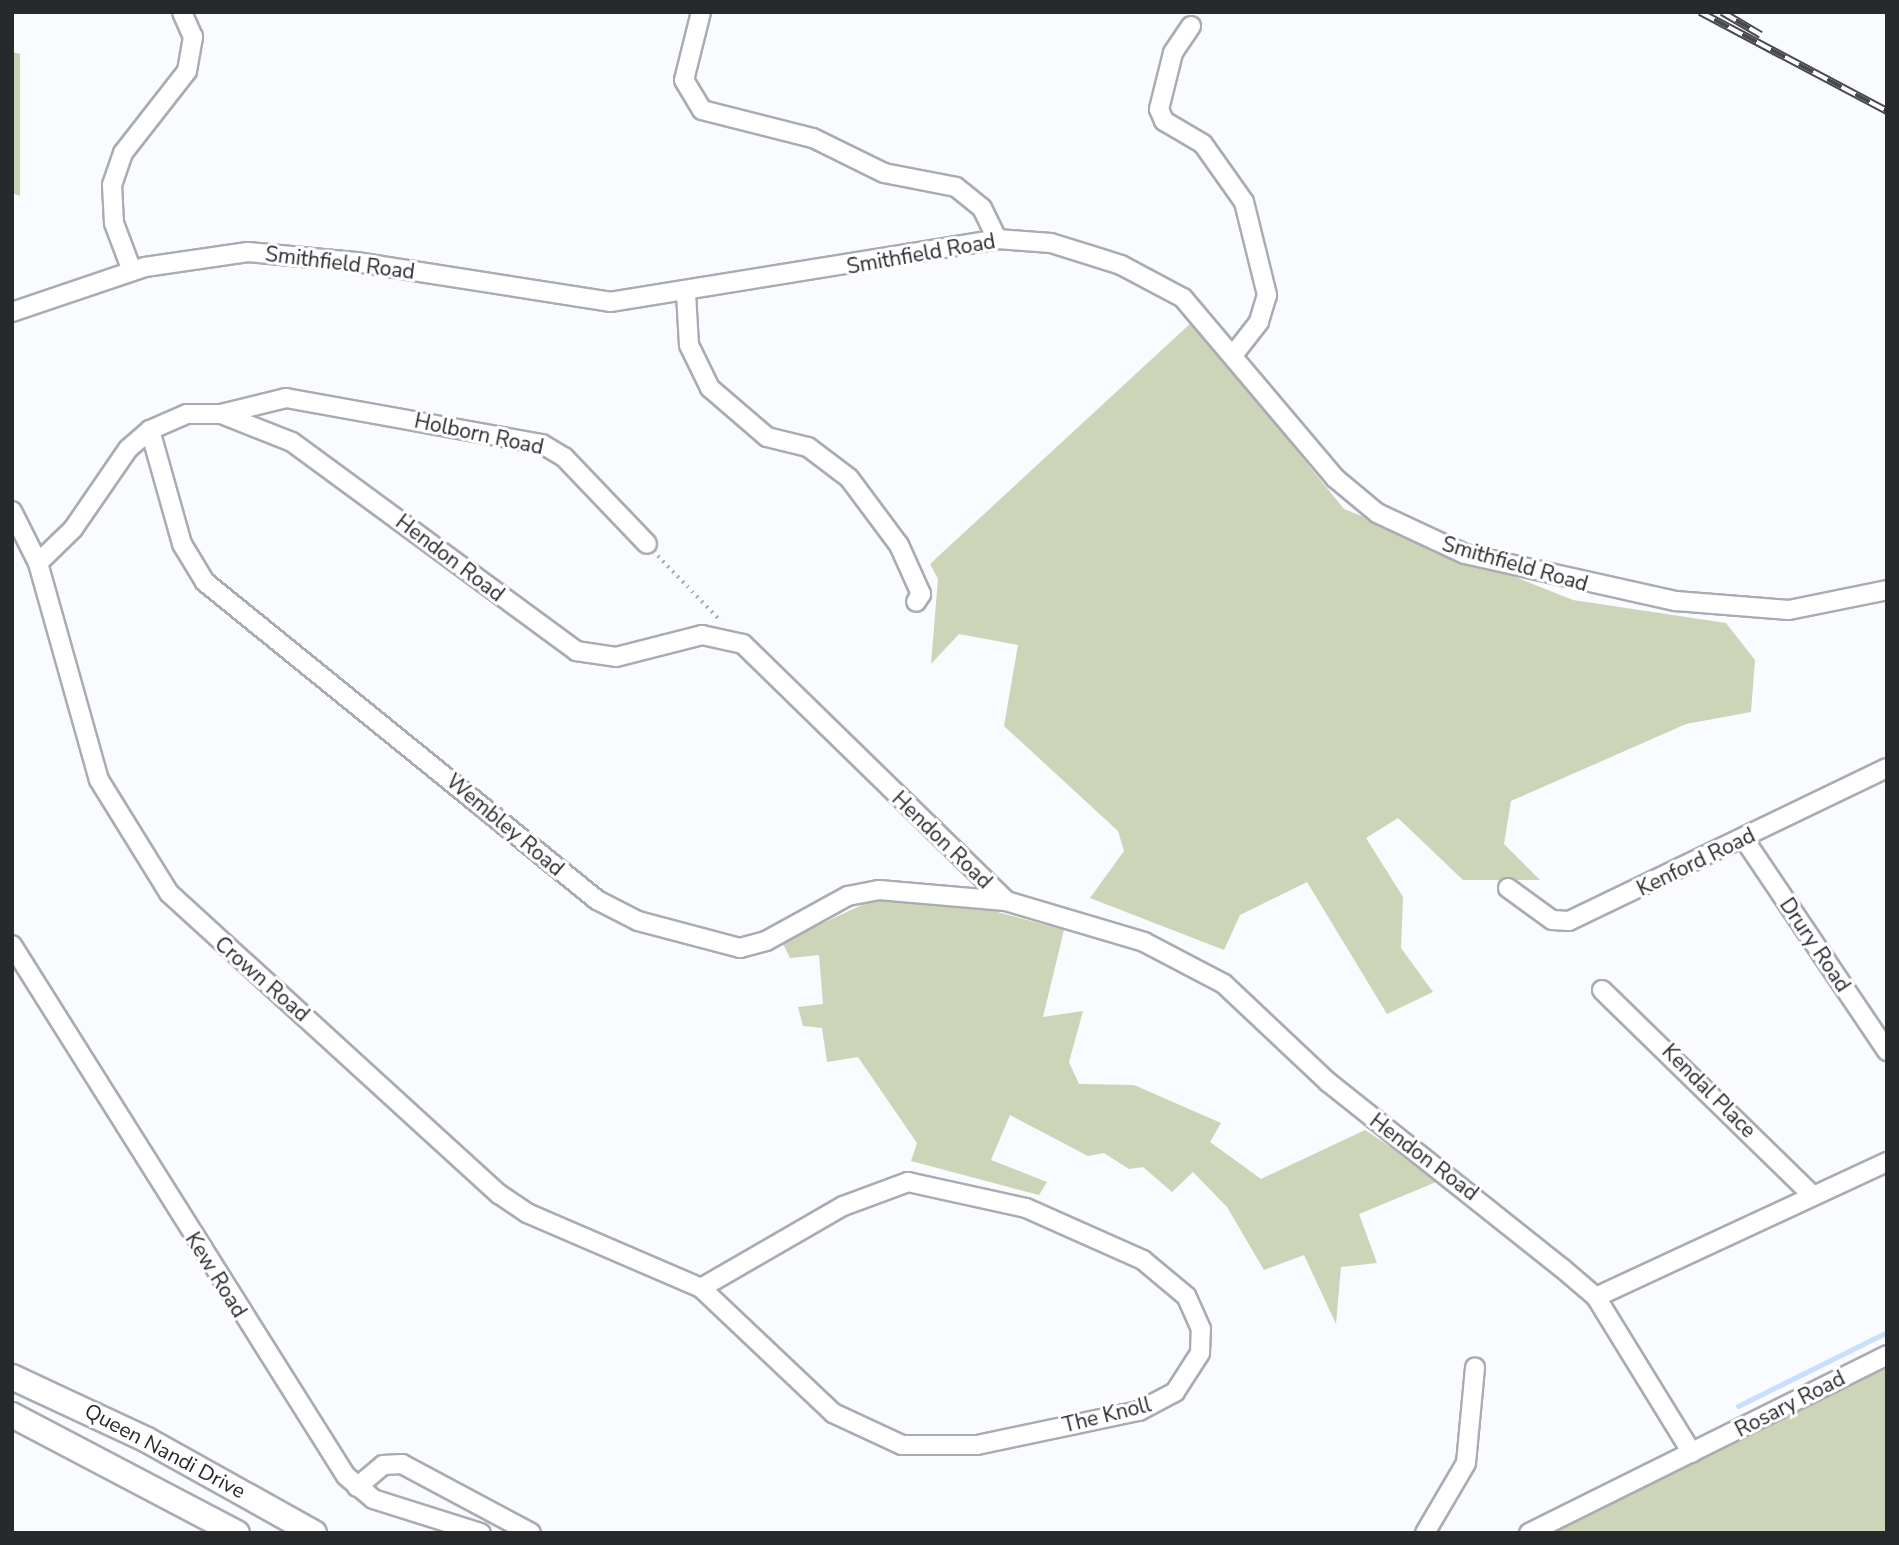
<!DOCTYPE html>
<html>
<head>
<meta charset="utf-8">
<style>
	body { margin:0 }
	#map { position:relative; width:1899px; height:1545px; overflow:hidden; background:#f9fbff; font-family:"Nunito Sans",sans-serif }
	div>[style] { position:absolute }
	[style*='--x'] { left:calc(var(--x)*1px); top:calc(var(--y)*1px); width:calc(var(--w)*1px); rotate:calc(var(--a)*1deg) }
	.green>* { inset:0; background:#ccd5b8 }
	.stream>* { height:5px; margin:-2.5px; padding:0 2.5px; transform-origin:2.5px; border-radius:2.5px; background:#c6e0fd }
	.path>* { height:3.5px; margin-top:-1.75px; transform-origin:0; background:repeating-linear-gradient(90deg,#adafb2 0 2px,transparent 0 7px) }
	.roads { filter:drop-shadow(2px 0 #a9acb2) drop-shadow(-2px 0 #a9acb2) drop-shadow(0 2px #a9acb2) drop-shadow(0 -2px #a9acb2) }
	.minor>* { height:18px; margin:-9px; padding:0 9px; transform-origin:9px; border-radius:9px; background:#fff }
	.secondary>* { height:24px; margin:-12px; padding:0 12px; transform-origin:12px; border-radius:12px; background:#fff }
	.rail>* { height:8px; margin-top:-4px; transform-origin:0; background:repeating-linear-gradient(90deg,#fff 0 16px,#48494b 0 32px); box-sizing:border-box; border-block:2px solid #48494b }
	span { translate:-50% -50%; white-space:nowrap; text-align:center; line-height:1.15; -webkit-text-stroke:6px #fff; paint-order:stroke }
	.street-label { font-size:21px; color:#28292b }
	.frame { position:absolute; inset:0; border:14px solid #28292b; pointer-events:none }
</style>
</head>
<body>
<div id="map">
	<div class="green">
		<i style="clip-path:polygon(12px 52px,20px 54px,20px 196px,12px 193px)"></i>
		<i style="clip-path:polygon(1192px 322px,1344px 509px,1573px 600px,1726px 623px,1755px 660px,1751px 712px,1686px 724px,1511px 801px,1504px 844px,1540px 880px,1463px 880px,1398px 818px,1366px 838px,1403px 897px,1401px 948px,1433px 992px,1387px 1014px,1307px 882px,1240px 915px,1224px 950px,1090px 898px,1124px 851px,1118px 831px,1004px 726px,1018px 645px,959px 634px,931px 664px,938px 579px,930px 564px)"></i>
		<i style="clip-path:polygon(877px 898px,979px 907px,1064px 930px,1043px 1017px,1083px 1011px,1069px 1062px,1079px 1084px,1134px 1085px,1221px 1123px,1210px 1142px,1261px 1179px,1365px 1130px,1441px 1180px,1359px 1214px,1377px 1263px,1341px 1267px,1336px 1324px,1304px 1255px,1264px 1270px,1227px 1207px,1193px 1172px,1172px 1192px,1143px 1167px,1129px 1169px,1104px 1153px,1088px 1156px,1010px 1115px,991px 1160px,1047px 1182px,1039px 1195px,911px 1161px,917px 1143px,858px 1057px,827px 1062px,822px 1028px,803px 1026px,798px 1007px,823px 1004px,819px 955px,790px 958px,782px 942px)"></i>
		<i style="clip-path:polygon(1887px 1368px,1887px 1533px,1542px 1533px)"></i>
	</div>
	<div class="stream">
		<i style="--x:1738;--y:1406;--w:166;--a:-26.4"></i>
	</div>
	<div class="path">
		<i style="--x:658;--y:556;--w:91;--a:45.9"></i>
	</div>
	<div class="roads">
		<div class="minor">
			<i style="--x:701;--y:12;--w:70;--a:104"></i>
			<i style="--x:684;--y:80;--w:35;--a:59"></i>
			<i style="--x:702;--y:110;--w:114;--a:14.2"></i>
			<i style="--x:813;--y:138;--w:79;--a:26.2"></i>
			<i style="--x:884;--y:173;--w:73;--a:11"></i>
			<i style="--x:956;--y:187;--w:33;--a:39"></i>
			<i style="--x:982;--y:208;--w:34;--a:64"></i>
			<i style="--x:1191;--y:26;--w:32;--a:124"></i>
			<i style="--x:1173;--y:53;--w:58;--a:104"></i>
			<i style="--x:1159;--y:109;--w:13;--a:67"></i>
			<i style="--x:1164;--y:121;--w:45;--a:30.5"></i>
			<i style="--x:1203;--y:144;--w:71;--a:54.7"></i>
			<i style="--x:1244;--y:202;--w:96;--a:76.1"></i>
			<i style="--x:1267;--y:295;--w:28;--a:107"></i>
			<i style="--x:1259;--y:322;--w:39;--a:128"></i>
			<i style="--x:132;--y:271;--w:51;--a:-110.6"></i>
			<i style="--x:114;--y:223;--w:38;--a:-93"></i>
			<i style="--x:112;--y:185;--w:34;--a:-71"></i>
			<i style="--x:123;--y:153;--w:104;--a:-52"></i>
			<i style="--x:187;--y:71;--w:35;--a:-80"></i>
			<i style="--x:193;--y:37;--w:27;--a:-114"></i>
			<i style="--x:686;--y:293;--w:52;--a:86.7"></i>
			<i style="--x:689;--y:345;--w:48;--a:64"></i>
			<i style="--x:710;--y:388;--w:75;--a:40.7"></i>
			<i style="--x:767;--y:437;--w:42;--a:13.7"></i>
			<i style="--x:808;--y:447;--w:51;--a:37.1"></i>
			<i style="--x:849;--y:478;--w:84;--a:53.3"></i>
			<i style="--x:899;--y:545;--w:54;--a:65.8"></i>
			<i style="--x:921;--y:594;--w:9;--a:122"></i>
			<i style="--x:12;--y:312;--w:140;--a:-18.7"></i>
			<i style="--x:145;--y:267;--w:104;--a:-8.3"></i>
			<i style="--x:248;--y:252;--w:108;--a:5.3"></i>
			<i style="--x:356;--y:262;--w:257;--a:8.9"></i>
			<i style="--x:610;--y:302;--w:392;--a:-9.2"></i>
			<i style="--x:997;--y:239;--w:54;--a:4.2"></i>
			<i style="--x:1051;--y:243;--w:73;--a:17.4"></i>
			<i style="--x:1121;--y:265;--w:70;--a:28"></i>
			<i style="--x:1183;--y:298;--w:236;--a:49.8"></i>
			<i style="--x:1335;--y:478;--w:55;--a:39.8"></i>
			<i style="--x:1377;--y:513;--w:97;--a:25"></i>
			<i style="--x:1465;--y:554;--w:216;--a:12.6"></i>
			<i style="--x:1676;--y:601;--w:113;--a:4.6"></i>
			<i style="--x:1789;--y:610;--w:100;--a:-11.5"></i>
			<i style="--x:221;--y:414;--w:67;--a:-13.8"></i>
			<i style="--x:286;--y:398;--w:260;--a:10.2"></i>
			<i style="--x:542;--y:444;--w:26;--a:31"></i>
			<i style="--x:564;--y:457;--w:120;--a:46.3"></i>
			<i style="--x:150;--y:430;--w:118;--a:74.3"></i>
			<i style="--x:182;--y:544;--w:44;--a:58.8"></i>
			<i style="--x:205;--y:582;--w:505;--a:39.05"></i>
			<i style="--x:597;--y:900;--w:46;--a:27.1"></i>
			<i style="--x:638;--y:921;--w:106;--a:14.8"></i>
			<i style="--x:740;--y:948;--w:27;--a:-15"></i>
			<i style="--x:766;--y:941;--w:94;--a:-28.8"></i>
			<i style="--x:848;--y:896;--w:32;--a:-11"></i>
			<i style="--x:879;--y:890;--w:127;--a:5"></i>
			<i style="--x:12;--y:511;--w:58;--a:63.4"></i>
			<i style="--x:38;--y:563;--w:225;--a:74.3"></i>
			<i style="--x:99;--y:780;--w:133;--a:58.2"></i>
			<i style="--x:169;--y:893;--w:447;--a:42.4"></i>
			<i style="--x:499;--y:1194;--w:34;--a:34"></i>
			<i style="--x:527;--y:1213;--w:189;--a:23.3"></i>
			<i style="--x:701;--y:1288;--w:182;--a:43.4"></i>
			<i style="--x:833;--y:1413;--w:76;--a:24.9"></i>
			<i style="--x:902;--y:1445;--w:75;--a:0"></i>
			<i style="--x:977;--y:1445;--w:166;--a:-11.9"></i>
			<i style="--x:1139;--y:1411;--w:41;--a:-27.8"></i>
			<i style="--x:1175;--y:1392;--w:46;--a:-57.3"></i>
			<i style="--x:1200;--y:1353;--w:24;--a:-88"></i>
			<i style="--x:1201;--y:1329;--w:36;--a:-114"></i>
			<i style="--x:1186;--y:1296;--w:56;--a:-140.1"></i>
			<i style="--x:1143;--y:1260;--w:128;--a:-156"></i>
			<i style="--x:1026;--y:1208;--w:121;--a:-167.6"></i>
			<i style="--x:908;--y:1182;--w:69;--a:159.7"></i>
			<i style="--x:843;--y:1206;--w:164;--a:150"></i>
			<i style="--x:38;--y:563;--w:49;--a:-44.2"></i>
			<i style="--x:73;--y:529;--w:97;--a:-55.5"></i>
			<i style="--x:128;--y:449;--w:29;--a:-41"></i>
			<i style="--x:150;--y:430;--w:40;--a:-23.4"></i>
			<i style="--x:187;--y:414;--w:34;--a:0"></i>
			<i style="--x:221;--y:414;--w:76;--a:21.5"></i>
			<i style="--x:292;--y:442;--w:353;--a:36.3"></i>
			<i style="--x:576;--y:651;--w:40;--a:8.5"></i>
			<i style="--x:616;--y:657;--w:89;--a:-14.3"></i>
			<i style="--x:702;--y:635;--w:42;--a:12.4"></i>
			<i style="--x:743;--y:644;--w:368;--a:44.3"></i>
			<i style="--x:1006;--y:901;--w:144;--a:16.5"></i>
			<i style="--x:1144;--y:942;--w:90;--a:27.7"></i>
			<i style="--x:1224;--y:984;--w:143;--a:43.3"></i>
			<i style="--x:1328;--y:1082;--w:299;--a:38.5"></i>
			<i style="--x:1562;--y:1268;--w:45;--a:40.5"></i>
			<i style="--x:1596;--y:1297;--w:183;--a:58.4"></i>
			<i style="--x:1744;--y:839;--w:256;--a:56"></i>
			<i style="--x:1508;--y:888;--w:54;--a:36"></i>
			<i style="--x:1552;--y:920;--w:17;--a:3"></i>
			<i style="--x:1569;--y:921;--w:353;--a:-25.7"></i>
			<i style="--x:12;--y:945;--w:627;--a:57.83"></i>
			<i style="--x:346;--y:1476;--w:35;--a:40"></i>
			<i style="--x:373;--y:1499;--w:113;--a:17.5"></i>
			<i style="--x:1602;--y:990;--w:295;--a:44.3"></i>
			<i style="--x:1596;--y:1297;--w:321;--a:-24.9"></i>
			<i style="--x:357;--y:1487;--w:34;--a:-40"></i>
			<i style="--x:383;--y:1465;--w:19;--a:-3"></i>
			<i style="--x:402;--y:1464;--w:146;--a:28.1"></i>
			<i style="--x:1425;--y:1533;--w:81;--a:-59.6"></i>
			<i style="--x:1466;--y:1463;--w:96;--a:-84.6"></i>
			<i style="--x:1529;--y:1533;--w:400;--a:-26.4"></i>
		</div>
		<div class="secondary">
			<i style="--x:12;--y:1377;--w:149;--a:25"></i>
			<i style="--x:147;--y:1440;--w:191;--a:29.1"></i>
			<i style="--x:12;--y:1415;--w:254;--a:27.7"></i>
		</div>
	</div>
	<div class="rail">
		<i style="--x:1700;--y:12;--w:212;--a:27.9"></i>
		<i style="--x:1722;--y:12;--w:45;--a:30.5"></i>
	</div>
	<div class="street-label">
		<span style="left:921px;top:254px;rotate:-10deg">Smithfield Road</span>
		<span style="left:340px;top:263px;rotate:7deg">Smithfield Road</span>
		<span style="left:479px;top:434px;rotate:12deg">Holborn Road</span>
		<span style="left:450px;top:558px;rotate:37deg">Hendon Road</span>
		<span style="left:1515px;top:564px;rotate:16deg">Smithfield Road</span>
		<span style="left:505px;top:825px;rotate:40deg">Wembley Road</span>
		<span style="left:942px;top:840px;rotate:44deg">Hendon Road</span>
		<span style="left:1696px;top:862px;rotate:-26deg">Kenford Road</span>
		<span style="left:1815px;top:945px;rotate:56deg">Drury Road</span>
		<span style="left:262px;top:979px;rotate:41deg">Crown Road</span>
		<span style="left:1709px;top:1091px;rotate:45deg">Kendal Place</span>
		<span style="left:1424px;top:1157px;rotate:37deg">Hendon Road</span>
		<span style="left:216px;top:1275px;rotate:58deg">Kew Road</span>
		<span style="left:1790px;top:1404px;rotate:-27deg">Rosary Road</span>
		<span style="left:1107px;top:1415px;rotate:-14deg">The Knoll</span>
		<span style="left:165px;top:1451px;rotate:28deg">Queen Nandi Drive</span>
	</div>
	<div class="frame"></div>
</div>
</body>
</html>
